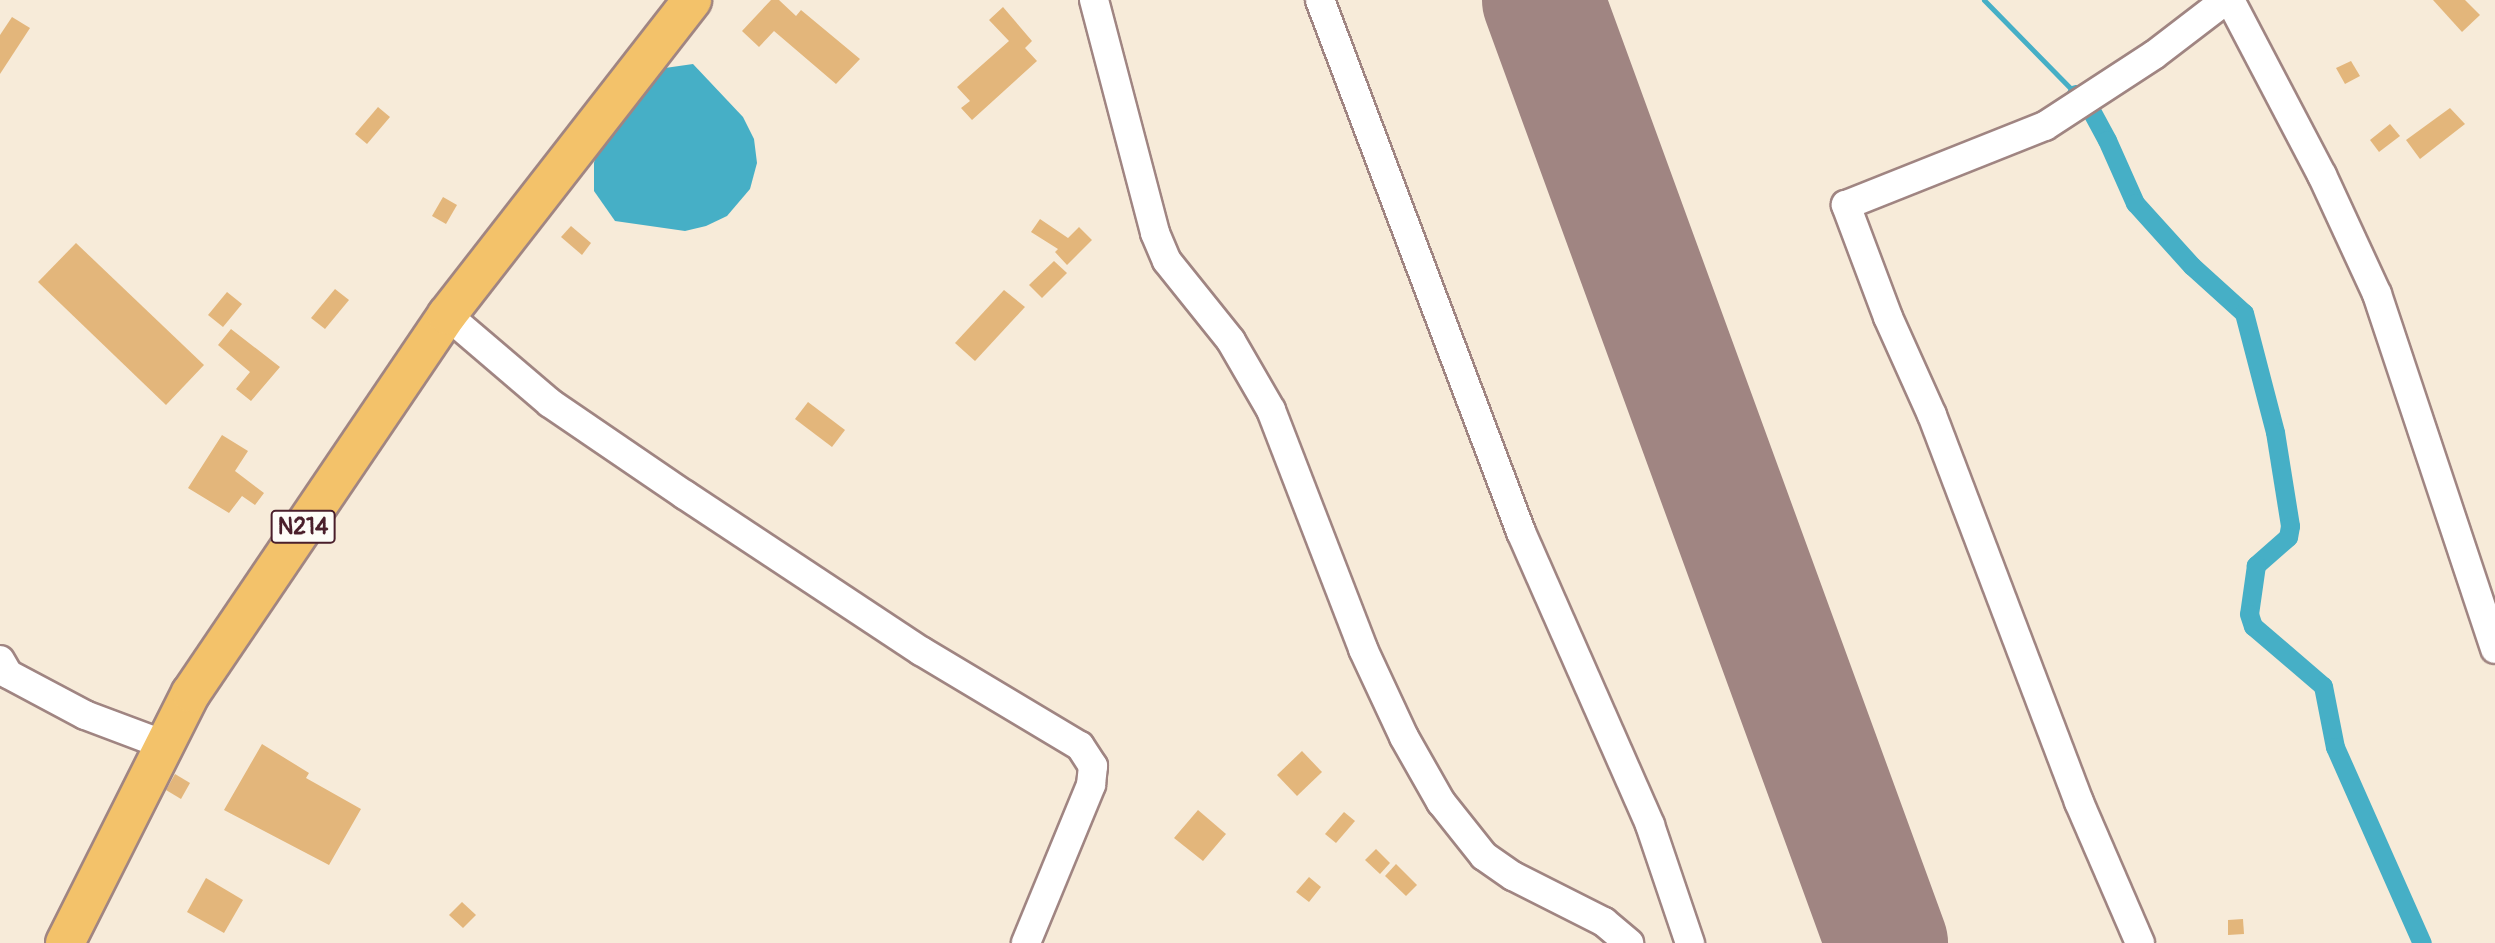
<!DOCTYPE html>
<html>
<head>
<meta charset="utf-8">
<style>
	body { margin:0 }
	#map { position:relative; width:2495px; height:943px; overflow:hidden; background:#f7ebd9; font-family:Pangolin,sans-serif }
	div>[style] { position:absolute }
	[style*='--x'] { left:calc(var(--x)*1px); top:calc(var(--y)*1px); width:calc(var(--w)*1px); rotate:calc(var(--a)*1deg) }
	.water>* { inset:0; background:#46afc6 }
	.stream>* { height:5px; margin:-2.5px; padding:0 2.5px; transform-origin:2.5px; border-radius:2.5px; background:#46afc6 }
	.canal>* { height:19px; margin:-9.5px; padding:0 9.5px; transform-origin:9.5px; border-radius:9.5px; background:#46afc6 }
	.runway>* { height:122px; margin:-61px; padding:0 61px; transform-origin:61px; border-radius:61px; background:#a08582 }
	.building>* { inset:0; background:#e3b67b }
	.roads { filter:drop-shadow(2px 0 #a08582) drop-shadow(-2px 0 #a08582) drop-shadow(0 2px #a08582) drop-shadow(0 -2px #a08582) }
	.minor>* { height:28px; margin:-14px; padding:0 14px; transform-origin:14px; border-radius:14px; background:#fff }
	.highway>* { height:38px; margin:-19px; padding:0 19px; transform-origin:19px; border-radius:19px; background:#f3c26a }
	span { translate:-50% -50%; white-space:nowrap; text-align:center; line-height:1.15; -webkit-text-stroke:5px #fdfcf7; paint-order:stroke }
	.shield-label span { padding:2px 5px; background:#fdfcf7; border:2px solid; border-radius:5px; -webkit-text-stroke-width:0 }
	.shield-label { font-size:23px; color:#4a1f2b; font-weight:700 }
</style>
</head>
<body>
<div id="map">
	<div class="water">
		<i style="clip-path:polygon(693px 64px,743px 117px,754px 139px,757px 163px,750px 189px,727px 216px,706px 226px,685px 231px,615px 221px,594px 191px,594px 163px,600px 135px,658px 69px)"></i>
	</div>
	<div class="stream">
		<i style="--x:1984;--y:0;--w:132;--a:45.6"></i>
	</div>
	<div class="canal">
		<i style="--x:2076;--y:94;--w:14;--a:39"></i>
		<i style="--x:2087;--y:103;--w:42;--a:61.6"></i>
		<i style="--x:2107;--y:140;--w:69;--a:66"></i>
		<i style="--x:2135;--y:203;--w:85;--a:47.9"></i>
		<i style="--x:2192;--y:266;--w:70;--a:42.1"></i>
		<i style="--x:2244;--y:313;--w:123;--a:75.4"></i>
		<i style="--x:2275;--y:432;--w:95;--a:80.9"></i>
		<i style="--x:2290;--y:526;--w:11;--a:100"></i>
		<i style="--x:2288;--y:537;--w:43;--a:138.8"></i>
		<i style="--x:2256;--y:565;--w:49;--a:98.1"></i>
		<i style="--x:2249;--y:614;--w:13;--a:72"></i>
		<i style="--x:2253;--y:626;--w:92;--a:40.6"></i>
		<i style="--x:2323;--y:686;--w:62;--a:78.9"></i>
		<i style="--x:2335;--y:747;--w:214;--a:66.1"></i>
	</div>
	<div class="runway">
		<i style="--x:1543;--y:0;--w:1004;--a:69.96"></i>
	</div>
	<div class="building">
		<i style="clip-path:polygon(771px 0,779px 0,796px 16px,801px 10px,860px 59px,836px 84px,774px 31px,759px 47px,742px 31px)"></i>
		<i style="clip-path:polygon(2433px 0,2465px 0,2480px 15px,2462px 32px)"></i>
		<i style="clip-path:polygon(1003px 7px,1032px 41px,1025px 48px,1037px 61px,972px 120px,961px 108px,970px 101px,957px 87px,1009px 41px,989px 20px)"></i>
		<i style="clip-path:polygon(12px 17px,30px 28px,0 74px,0 35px)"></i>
		<i style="clip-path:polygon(2351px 61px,2360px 76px,2345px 84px,2336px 68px)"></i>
		<i style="clip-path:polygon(378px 107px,390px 117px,367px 144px,355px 134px)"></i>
		<i style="clip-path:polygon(2450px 108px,2465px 124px,2420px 159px,2406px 140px)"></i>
		<i style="clip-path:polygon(2390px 124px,2400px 136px,2379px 152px,2370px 140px)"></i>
		<i style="clip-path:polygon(443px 197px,457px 205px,446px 224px,432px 216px)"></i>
		<i style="clip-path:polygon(1040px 219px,1068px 238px,1079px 227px,1092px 240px,1067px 265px,1055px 252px,1058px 249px,1031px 232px)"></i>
		<i style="clip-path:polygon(571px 226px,591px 243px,582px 255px,561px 237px)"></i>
		<i style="clip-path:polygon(76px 243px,204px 365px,166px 405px,38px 282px)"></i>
		<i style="clip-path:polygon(1054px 261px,1067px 273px,1042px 298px,1029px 285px)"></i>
		<i style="clip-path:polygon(335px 289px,349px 300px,325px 329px,311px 318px)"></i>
		<i style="clip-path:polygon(1004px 290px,1025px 307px,975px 361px,955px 343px)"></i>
		<i style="clip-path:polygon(227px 292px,242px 304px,223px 327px,208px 315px)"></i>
		<i style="clip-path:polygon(231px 329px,280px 367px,251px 401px,236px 389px,250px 372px,218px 345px)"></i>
		<i style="clip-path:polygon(808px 402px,845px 430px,832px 447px,795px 419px)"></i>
		<i style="clip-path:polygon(222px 435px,248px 451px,235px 471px,264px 493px,255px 505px,242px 496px,229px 513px,188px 488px)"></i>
		<i style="clip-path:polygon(262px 744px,309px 773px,306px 778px,361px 809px,329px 865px,224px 810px)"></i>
		<i style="clip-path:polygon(1302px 751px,1322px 772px,1297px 796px,1277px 775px)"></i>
		<i style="clip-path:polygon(175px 774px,190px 783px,181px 799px,166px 790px)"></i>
		<i style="clip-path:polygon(1198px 810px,1226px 834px,1203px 861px,1174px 838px)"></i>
		<i style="clip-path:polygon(1344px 812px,1355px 821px,1336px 843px,1325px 834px)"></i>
		<i style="clip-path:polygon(1376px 849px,1390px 863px,1380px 874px,1365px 860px)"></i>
		<i style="clip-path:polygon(1396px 864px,1417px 885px,1406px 896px,1385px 876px)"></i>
		<i style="clip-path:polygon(1309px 877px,1321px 887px,1309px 902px,1296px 892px)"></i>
		<i style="clip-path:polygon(206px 878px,243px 900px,224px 933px,187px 912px)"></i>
		<i style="clip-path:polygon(462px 902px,476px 915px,463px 928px,449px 915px)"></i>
		<i style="clip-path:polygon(2243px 919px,2244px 934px,2228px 935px,2228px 920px)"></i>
	</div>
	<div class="roads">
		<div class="minor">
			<i style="--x:1094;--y:0;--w:241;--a:75.3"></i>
			<i style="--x:1155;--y:233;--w:30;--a:67"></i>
			<i style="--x:1167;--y:261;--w:102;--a:51.3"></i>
			<i style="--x:1231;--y:341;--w:80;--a:59.9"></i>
			<i style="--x:1271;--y:410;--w:256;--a:68.9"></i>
			<i style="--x:1363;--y:649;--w:97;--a:65"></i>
			<i style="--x:1404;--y:737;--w:75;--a:60.4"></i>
			<i style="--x:1441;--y:802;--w:69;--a:51.5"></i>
			<i style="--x:1484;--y:856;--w:35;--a:35"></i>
			<i style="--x:1513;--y:876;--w:102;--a:26.8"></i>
			<i style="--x:1604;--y:922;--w:33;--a:40"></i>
			<i style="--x:1320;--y:0;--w:569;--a:69.3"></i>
			<i style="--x:1521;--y:532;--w:320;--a:66.2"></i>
			<i style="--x:1650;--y:825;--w:125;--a:71.3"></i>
			<i style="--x:2230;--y:0;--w:198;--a:62.3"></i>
			<i style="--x:2322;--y:175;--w:131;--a:65.2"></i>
			<i style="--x:2377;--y:294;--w:374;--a:71.6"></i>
			<i style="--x:447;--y:315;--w:135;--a:40.5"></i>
			<i style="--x:550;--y:403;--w:163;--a:34.3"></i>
			<i style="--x:685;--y:495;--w:283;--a:33.5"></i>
			<i style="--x:921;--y:651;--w:185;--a:30.9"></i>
			<i style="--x:1080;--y:746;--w:24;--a:57"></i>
			<i style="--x:1093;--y:766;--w:19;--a:96"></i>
			<i style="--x:1091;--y:785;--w:171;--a:112.4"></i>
			<i style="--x:0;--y:660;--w:16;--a:60"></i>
			<i style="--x:8;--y:674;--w:87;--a:28"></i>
			<i style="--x:85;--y:715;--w:85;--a:20.6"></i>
			<i style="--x:2140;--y:943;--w:154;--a:-113.4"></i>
			<i style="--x:2079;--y:802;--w:414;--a:-110.8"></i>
			<i style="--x:1932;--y:415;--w:107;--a:-114.2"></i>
			<i style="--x:1888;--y:317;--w:120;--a:-110.6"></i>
			<i style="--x:1846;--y:205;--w:214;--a:-21.7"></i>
			<i style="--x:2045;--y:126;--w:130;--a:-33.1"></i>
			<i style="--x:2154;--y:55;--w:91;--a:-37.4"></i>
		</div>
		<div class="highway">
			<i style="--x:65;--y:943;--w:280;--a:-63.3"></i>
			<i style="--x:191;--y:693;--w:457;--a:-55.9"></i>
			<i style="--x:447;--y:315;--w:399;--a:-52.1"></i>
		</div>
	</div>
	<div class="shield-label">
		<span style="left:303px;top:527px">N214</span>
	</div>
</div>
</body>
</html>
